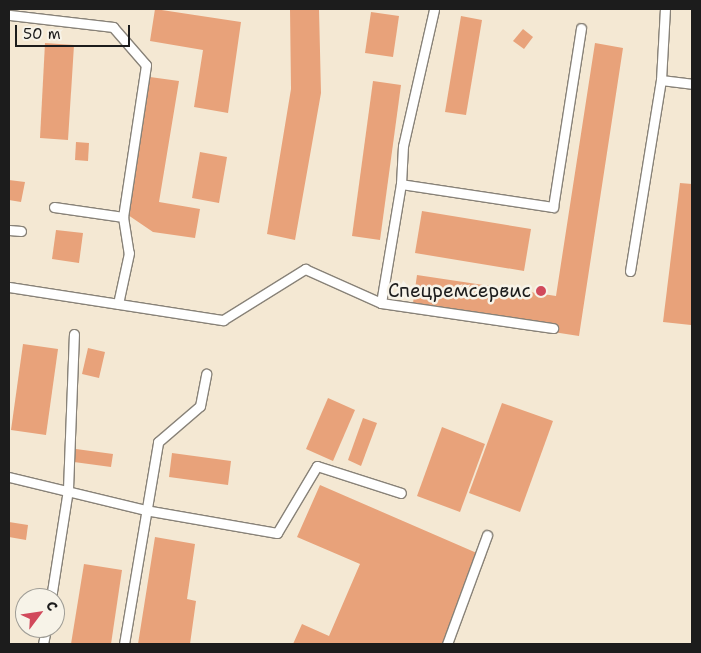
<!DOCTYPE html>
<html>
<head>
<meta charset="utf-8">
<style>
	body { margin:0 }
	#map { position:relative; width:701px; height:653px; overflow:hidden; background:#f4e8d3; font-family:"Shantell Sans",sans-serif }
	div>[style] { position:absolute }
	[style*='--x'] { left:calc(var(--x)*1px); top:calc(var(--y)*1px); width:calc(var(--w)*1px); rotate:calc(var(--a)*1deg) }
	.building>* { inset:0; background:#e8a27a }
	.roads { filter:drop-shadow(1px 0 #888278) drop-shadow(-1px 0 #888278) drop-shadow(0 1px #888278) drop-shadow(0 -1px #888278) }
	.lane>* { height:9px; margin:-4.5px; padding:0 4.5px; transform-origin:4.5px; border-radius:4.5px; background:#fff }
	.dots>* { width:14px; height:14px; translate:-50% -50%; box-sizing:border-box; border:2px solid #f7f3e8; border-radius:50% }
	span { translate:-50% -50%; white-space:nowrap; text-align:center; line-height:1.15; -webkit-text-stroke:5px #f7f3e8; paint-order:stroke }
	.poi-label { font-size:19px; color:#1c1c1c }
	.right { translate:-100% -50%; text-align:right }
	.frame { position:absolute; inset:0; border:10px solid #1c1c1c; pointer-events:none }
	.north { position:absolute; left:15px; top:588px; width:50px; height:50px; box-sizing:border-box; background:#f7f3e8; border:1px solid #9f9d96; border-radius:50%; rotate:59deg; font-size:14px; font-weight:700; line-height:20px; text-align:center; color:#1c1c1c }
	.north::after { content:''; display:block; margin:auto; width:18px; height:22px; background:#d1495b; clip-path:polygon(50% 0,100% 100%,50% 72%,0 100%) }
	.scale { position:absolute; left:15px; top:25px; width:115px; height:22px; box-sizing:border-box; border:2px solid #1c1c1c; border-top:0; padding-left:6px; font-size:15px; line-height:18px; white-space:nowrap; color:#1c1c1c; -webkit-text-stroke:4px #f7f3e8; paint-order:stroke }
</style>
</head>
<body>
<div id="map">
	<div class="building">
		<i style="clip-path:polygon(155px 9px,241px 22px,228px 113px,194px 107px,203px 50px,150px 41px)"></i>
		<i style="clip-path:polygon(290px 9px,319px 9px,321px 93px,295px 240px,267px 234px,291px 89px)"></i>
		<i style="clip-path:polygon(371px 12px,399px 16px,393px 57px,365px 53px)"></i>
		<i style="clip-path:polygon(461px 16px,482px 20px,466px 115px,445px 112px)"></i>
		<i style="clip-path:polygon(523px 29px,533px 37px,524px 49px,513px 41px)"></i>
		<i style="clip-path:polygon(45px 43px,74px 45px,68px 140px,40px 138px)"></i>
		<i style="clip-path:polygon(595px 43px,623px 48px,579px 336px,412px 310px,417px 275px,556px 296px)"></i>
		<i style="clip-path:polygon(150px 77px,179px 81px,159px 202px,200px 209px,195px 238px,153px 232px,128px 215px)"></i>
		<i style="clip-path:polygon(373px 81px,401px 85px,380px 240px,352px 236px)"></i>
		<i style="clip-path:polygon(76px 142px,89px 143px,88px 161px,75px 160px)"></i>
		<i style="clip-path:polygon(200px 152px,227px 157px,219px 203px,192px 198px)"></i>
		<i style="clip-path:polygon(9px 180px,25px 182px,21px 202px,9px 200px)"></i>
		<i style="clip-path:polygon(680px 183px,692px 184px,691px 325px,663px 322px)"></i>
		<i style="clip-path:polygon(422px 211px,531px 229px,524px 271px,415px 253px)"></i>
		<i style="clip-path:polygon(56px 230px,83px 233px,79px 263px,52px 259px)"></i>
		<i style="clip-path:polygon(23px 344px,58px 349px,46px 435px,11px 430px)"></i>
		<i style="clip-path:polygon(88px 348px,105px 352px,99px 378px,82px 374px)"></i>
		<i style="clip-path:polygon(328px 398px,355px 410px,333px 461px,306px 449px)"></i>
		<i style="clip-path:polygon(502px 403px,553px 421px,520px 512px,469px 493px)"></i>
		<i style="clip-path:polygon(363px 418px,377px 423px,361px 466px,348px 460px)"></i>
		<i style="clip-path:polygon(442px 427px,485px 444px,460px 512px,417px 496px)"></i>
		<i style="clip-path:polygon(76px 449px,113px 454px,111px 467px,74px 462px)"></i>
		<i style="clip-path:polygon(172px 453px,231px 461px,228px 485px,169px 477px)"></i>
		<i style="clip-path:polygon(320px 485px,486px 557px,448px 644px,293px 644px,302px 624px,329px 636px,360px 564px,297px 537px)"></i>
		<i style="clip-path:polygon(9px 522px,28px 525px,26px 540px,9px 537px)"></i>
		<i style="clip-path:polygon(155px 537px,195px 544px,187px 599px,196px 601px,190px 644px,138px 644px)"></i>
		<i style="clip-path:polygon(84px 564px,122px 570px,111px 644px,71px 644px)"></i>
	</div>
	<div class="roads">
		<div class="lane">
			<i style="--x:10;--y:15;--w:104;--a:6.6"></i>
			<i style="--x:113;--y:27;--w:50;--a:49"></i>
			<i style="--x:146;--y:65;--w:154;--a:98.6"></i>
			<i style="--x:123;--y:217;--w:36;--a:81"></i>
			<i style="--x:129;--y:253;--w:52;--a:102.2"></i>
			<i style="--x:661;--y:80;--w:31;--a:7"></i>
			<i style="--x:401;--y:184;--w:154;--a:8.6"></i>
			<i style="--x:553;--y:207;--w:181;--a:-81.1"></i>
			<i style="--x:54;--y:207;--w:70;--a:8.2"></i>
			<i style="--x:9;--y:230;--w:12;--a:5"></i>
			<i style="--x:630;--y:271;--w:193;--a:-80.8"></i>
			<i style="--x:661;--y:80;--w:71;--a:-86.8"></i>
			<i style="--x:9;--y:287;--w:217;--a:8.8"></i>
			<i style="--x:223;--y:320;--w:97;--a:-31.9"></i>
			<i style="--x:305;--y:269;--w:83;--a:24.1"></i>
			<i style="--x:381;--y:303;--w:174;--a:8.3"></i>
			<i style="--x:381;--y:303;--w:121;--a:-80.5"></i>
			<i style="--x:401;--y:184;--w:38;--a:-87"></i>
			<i style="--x:403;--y:146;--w:140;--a:-77.2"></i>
			<i style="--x:9;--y:477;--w:140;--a:13.6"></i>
			<i style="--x:145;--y:510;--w:134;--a:9.9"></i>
			<i style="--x:277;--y:533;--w:78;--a:-59.2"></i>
			<i style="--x:317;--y:466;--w:88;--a:17.8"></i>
			<i style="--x:51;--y:598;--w:110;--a:-81.1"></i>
			<i style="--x:68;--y:489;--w:155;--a:-87.8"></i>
			<i style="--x:43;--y:644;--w:16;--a:-79"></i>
			<i style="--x:124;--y:644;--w:205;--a:-80.4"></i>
			<i style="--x:158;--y:442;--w:55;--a:-40.6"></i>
			<i style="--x:200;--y:406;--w:33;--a:-79"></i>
			<i style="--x:447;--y:644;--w:116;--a:-69.8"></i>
		</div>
	</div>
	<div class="dots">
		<i style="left:541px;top:291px;background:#d1495b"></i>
	</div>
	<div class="poi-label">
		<span class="right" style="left:531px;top:291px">Спецремсервис</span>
	</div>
	<div class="frame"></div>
	<div class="north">С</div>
	<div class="scale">50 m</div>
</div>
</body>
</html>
